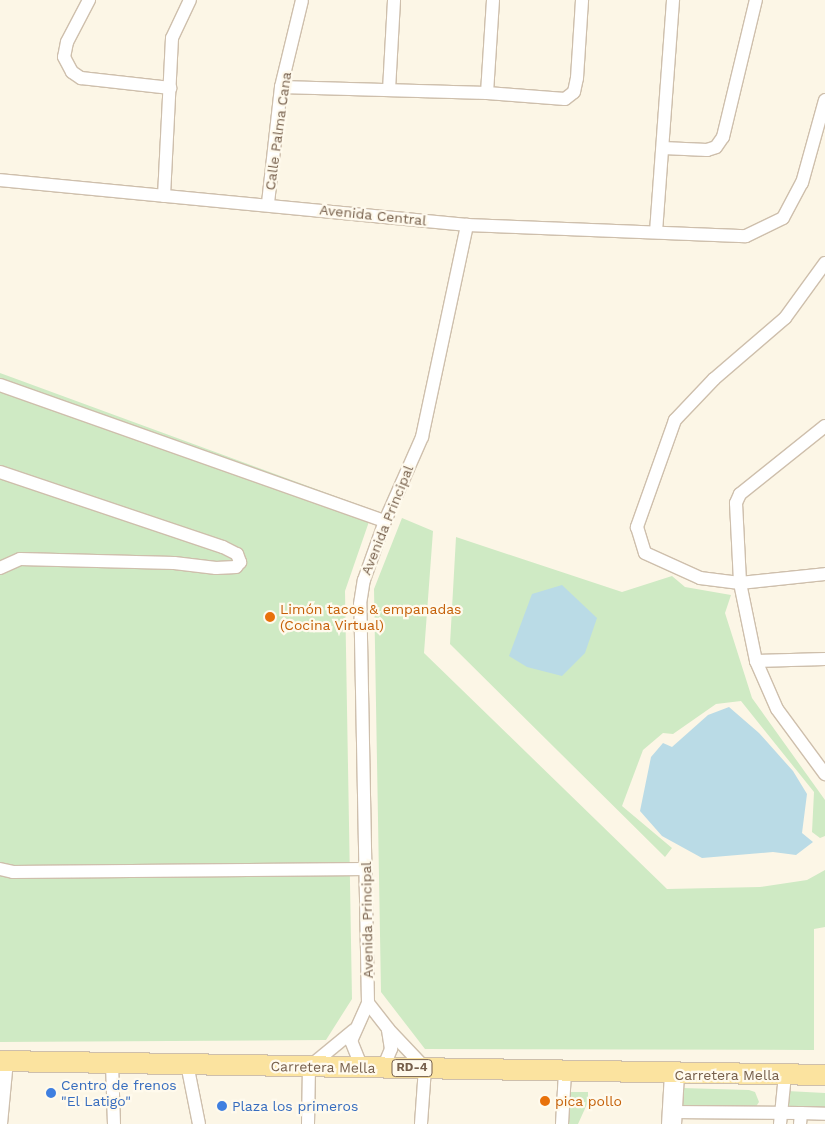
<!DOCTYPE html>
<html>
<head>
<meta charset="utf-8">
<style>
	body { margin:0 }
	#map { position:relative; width:825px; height:1124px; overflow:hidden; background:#fcf6e6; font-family:"Work Sans",sans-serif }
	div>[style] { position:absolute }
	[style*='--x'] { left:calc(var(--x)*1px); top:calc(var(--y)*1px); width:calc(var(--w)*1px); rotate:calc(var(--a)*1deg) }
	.green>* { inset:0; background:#cfeac4 }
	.water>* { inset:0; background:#badbe6 }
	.roads { filter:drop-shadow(1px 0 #cebfac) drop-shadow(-1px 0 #cebfac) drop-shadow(0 1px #cebfac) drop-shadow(0 -1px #cebfac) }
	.street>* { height:12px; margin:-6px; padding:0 6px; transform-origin:6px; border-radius:6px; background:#fff }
	.secondary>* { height:19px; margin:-9.5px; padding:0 9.5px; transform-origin:9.5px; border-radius:9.5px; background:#fff }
	.primary>* { height:20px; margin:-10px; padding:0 10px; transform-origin:10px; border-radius:10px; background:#fbe39f }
	.dots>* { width:14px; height:14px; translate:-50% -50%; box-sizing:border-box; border:2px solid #fffaed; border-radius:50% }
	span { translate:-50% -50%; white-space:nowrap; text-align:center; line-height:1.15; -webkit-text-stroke:4.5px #fffaed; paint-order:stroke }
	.shield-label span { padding:1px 4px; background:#fffaed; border:1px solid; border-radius:4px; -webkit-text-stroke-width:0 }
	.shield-label { font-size:12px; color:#765f4b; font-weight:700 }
	.street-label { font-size:14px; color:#765f4b }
	.food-label { font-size:14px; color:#c56008 }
	.left { translate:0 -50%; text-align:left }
	.shop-label { font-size:14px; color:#366cbe }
</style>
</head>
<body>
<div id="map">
	<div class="green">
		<i style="clip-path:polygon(0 373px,373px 510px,345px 591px,352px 999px,326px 1040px,0 1042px)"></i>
		<i style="clip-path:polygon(402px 518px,433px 531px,424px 653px,667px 889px,760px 887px,807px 880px,825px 870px,825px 927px,814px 929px,814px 1050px,425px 1049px,381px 992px,374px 589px)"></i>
		<i style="clip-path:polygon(456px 537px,622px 592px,672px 576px,685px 587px,731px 595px,725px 613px,752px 698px,825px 800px,825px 836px,820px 838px,812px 832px,814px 792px,741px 701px,716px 704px,673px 734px,663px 733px,643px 750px,622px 806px,672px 848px,665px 857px,450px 644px)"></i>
		<i style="clip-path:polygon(682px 1088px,749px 1090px,755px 1092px,759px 1102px,755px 1108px,682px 1108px)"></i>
		<i style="clip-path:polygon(787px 1091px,825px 1093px,825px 1109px,786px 1107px)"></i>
		<i style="clip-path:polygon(567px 1092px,588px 1092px,588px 1102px,578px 1124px,566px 1124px)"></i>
	</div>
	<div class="water">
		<i style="clip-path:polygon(562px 585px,597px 618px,585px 653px,562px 676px,527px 667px,509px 656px,532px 594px)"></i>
		<i style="clip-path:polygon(729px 707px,759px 733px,793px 771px,807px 794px,802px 833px,813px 842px,796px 855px,773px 852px,702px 858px,662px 836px,640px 811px,651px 757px,663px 743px,672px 747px,708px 715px)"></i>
	</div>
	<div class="roads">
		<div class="street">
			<i style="--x:89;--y:0;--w:47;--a:117.6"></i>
			<i style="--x:67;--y:42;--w:15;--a:101"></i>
			<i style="--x:64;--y:57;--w:17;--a:62"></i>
			<i style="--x:72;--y:72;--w:11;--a:34"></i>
			<i style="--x:81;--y:78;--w:90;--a:6.4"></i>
			<i style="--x:281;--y:87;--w:206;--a:1.7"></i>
			<i style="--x:487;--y:93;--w:78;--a:4.4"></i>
			<i style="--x:565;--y:99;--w:11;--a:-38"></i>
			<i style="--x:574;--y:92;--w:14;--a:-78"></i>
			<i style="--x:577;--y:78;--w:78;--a:-86.3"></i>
			<i style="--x:389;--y:90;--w:90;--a:-86.8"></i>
			<i style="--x:487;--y:93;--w:93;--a:-86.3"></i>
			<i style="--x:663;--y:148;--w:44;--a:2.6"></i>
			<i style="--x:707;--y:150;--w:9;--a:-18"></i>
			<i style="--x:716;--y:147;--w:12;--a:-55"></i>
			<i style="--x:723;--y:137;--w:141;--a:-76.5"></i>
			<i style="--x:0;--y:180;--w:469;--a:5.5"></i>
			<i style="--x:467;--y:225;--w:279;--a:2.3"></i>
			<i style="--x:746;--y:236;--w:41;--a:-25.9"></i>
			<i style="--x:783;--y:218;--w:40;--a:-62"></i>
			<i style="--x:802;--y:183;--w:86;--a:-74.5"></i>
			<i style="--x:164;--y:196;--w:158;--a:-87.1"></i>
			<i style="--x:172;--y:38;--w:42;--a:-64.7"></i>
			<i style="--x:268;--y:203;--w:117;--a:-83.6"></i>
			<i style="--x:281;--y:87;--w:89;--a:-76.4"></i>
			<i style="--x:656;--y:232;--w:233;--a:-85.8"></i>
			<i style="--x:825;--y:263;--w:68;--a:126"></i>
			<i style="--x:785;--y:318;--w:94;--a:139.3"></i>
			<i style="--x:714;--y:379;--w:57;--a:133.6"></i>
			<i style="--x:675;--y:420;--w:114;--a:109.6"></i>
			<i style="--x:637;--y:527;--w:27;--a:73"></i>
			<i style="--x:645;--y:553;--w:60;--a:24.4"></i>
			<i style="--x:700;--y:578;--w:40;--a:7.1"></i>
			<i style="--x:740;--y:583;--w:85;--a:-6"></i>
			<i style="--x:0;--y:385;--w:408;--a:19.5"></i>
			<i style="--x:825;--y:426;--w:109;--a:141.3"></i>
			<i style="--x:740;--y:494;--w:10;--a:114"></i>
			<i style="--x:736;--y:503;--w:80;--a:87.1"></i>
			<i style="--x:740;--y:583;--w:80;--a:78.4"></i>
			<i style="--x:756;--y:661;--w:52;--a:66.4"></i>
			<i style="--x:777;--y:709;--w:81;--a:53.6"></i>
			<i style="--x:0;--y:472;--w:235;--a:18.6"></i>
			<i style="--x:223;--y:547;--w:16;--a:27"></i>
			<i style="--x:237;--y:554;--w:9;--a:69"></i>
			<i style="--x:240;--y:562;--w:6;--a:129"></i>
			<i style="--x:236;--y:567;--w:20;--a:177"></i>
			<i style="--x:216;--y:568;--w:42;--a:-173.2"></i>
			<i style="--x:174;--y:563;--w:154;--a:-178.5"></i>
			<i style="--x:20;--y:559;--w:22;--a:156"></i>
			<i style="--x:756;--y:661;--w:69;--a:-1.7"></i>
			<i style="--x:0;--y:869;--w:13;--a:13"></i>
			<i style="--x:13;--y:872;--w:353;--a:-0.5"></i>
			<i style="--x:368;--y:1003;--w:33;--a:52"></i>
			<i style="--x:388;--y:1029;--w:54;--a:46.5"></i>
			<i style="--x:425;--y:1068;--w:56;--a:94.1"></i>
			<i style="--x:112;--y:1064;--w:60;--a:88.1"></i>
			<i style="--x:187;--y:1064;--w:61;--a:78.7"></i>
			<i style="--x:362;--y:1068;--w:29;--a:-112"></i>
			<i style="--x:351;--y:1041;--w:42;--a:-65.9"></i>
			<i style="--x:368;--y:1003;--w:399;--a:-91.1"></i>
			<i style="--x:360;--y:604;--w:24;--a:-81"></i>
			<i style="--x:364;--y:580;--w:63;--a:-70.4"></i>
			<i style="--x:385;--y:521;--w:92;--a:-66.2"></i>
			<i style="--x:422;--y:437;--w:217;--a:-78"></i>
			<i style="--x:383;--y:1068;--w:21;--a:-67"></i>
			<i style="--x:391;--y:1049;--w:20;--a:-99"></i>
			<i style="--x:671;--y:1112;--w:130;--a:0.4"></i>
			<i style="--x:801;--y:1113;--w:11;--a:95"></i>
			<i style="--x:801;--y:1113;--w:24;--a:2"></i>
			<i style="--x:1;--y:1124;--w:63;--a:-84.6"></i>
			<i style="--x:308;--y:1124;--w:57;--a:-89"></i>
			<i style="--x:309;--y:1067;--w:58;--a:-39.4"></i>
			<i style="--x:562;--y:1124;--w:52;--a:-86.7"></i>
			<i style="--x:780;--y:1124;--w:49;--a:-84.2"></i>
		</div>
		<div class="secondary">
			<i style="--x:671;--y:1124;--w:50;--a:-86.6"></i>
		</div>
		<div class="primary">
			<i style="--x:0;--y:1061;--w:825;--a:0.97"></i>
		</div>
	</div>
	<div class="dots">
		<i style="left:270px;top:617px;background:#e8710a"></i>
		<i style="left:51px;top:1093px;background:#3f7fe0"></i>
		<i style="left:545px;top:1101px;background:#e8710a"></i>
		<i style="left:222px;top:1106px;background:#3f7fe0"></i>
	</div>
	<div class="shield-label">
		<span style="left:412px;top:1068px">RD-4</span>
	</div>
	<div class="street-label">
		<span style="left:278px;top:131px;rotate:-82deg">Calle Palma Cana</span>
		<span style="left:373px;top:215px;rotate:6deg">Avenida Central</span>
		<span style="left:387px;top:520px;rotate:-68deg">Avenida Principal</span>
		<span style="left:367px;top:920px;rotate:-91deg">Avenida Principal</span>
		<span style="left:323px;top:1067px;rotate:1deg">Carretera Mella</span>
		<span style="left:727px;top:1075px">Carretera Mella</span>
	</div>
	<div class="food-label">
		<span class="left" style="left:280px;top:617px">Limón tacos &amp; empanadas<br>(Cocina Virtual)</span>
		<span class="left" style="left:555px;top:1101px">pica pollo</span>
	</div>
	<div class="shop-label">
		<span class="left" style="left:61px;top:1093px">Centro de frenos<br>"El Latigo"</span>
		<span class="left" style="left:232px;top:1106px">Plaza los primeros</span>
	</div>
</div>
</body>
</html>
